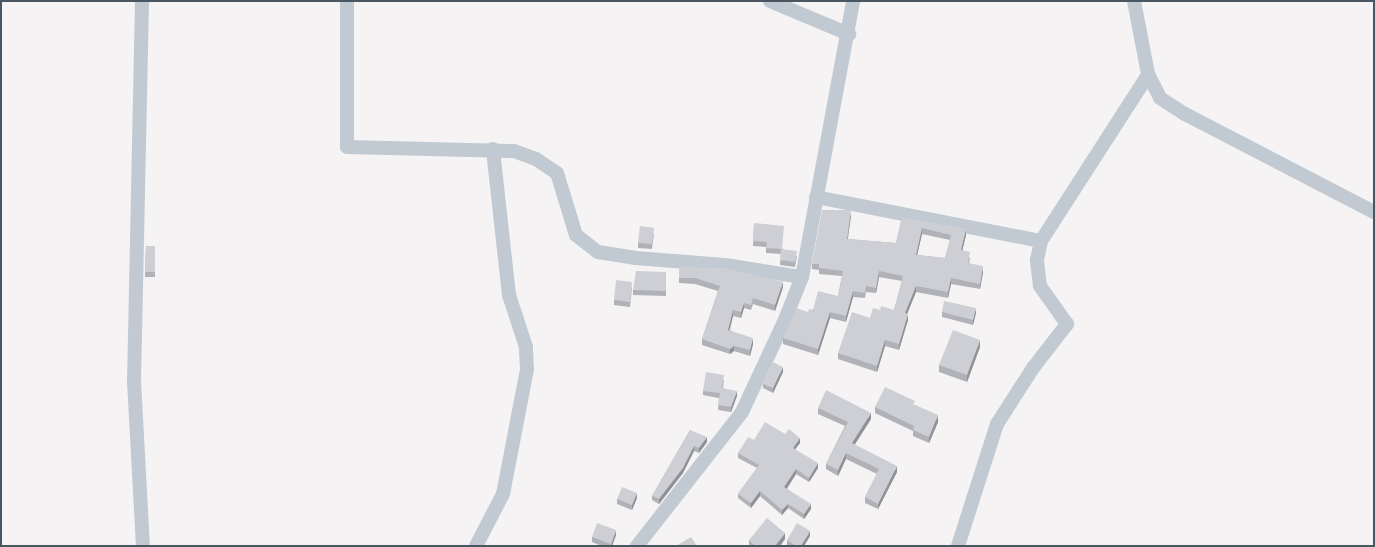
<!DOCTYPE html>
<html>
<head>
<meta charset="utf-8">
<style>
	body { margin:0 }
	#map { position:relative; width:1375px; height:547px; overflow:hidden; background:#f5f3f3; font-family:Jost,sans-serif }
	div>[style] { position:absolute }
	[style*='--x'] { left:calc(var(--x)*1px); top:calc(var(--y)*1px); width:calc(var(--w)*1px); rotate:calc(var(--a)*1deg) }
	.street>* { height:14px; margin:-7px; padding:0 7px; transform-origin:7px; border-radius:7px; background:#c1cad2 }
	.wall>* { inset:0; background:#b0b2b7 }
	.shaded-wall>* { inset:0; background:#909195 }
	.building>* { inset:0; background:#cdcfd5 }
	span { translate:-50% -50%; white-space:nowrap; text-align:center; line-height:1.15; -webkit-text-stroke:4px #fff; paint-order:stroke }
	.frame { position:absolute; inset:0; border:2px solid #4a5661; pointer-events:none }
</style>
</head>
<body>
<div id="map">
	<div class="street">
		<i style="--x:142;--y:1;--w:380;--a:91.2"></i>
		<i style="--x:134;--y:381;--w:165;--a:86.9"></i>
		<i style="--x:347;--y:1;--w:146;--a:90"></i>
		<i style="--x:347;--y:147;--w:167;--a:1.4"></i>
		<i style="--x:514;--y:151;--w:23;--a:20"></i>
		<i style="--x:536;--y:159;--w:25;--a:34"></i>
		<i style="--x:557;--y:173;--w:65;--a:73"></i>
		<i style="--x:576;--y:235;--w:28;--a:38"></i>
		<i style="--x:598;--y:252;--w:37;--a:9"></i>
		<i style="--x:635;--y:258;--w:90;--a:4.4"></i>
		<i style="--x:725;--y:265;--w:78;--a:8.9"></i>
		<i style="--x:770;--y:1;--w:86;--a:22.7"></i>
		<i style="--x:1134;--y:1;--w:74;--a:79.1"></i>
		<i style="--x:1148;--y:74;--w:27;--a:63"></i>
		<i style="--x:1160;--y:98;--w:27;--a:33"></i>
		<i style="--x:1183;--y:113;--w:215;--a:27.4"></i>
		<i style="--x:816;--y:197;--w:229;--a:11.1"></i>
		<i style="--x:476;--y:546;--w:59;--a:-62.6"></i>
		<i style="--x:503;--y:494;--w:127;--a:-79.1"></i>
		<i style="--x:527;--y:369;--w:22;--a:-93"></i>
		<i style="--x:526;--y:347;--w:55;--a:-108.1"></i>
		<i style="--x:509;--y:295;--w:147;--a:-96.3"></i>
		<i style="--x:637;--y:546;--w:170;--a:-51.9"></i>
		<i style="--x:742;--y:412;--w:99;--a:-65"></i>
		<i style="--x:784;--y:322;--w:48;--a:-68.2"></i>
		<i style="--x:802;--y:277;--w:281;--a:-79.5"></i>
		<i style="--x:958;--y:546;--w:128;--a:-72.3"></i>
		<i style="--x:997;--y:424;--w:67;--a:-57.3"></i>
		<i style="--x:1033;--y:368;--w:56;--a:-52.3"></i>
		<i style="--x:1067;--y:324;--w:47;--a:-125.4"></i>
		<i style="--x:1040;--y:286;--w:26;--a:-97"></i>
		<i style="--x:1037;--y:260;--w:19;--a:-78"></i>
		<i style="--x:1041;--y:241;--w:197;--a:-57.2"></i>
	</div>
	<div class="wall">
		<i style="clip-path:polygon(evenodd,851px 216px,847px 239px,896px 243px,902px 217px,966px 235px,962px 251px,970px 258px,969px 263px,983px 272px,980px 289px,951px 284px,948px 298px,916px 292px,907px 314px,908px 320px,899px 350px,885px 346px,877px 372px,838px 359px,838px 353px,870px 318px,880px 310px,894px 310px,902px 281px,879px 277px,876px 293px,866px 292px,865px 298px,853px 297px,846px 322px,830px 318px,818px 355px,783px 344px,783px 338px,808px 312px,838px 296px,842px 276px,819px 274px,819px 270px,812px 269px,812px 264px,851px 216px,922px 234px,950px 240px,945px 258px,917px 255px,922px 234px)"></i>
		<i style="clip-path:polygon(754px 223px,783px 249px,797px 256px,795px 267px,780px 265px,781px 254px,766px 253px,766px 247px,753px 246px)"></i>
		<i style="clip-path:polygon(654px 233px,652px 249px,638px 248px,638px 243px)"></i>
		<i style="clip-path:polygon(146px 246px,155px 246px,155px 277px,145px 277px)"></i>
		<i style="clip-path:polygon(679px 267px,783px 287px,775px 311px,753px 304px,751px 310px,744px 308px,741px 318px,733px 316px,730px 330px,753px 344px,750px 356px,734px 351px,730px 354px,702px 345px,702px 339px,718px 291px,695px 284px,679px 283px)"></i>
		<i style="clip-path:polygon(666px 272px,666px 296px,633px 295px,633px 290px)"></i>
		<i style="clip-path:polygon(632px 287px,630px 307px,614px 305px,614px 300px)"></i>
		<i style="clip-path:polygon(942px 312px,976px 313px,973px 325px,942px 317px)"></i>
		<i style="clip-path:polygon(980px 347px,967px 382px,939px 372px,939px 365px)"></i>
		<i style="clip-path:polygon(783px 372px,773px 393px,763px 388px,763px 384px)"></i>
		<i style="clip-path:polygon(724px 380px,723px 388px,737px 396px,731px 412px,718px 410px,719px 398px,703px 395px,703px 391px)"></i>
		<i style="clip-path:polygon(915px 405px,938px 422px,929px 443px,913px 436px,913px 431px,875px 413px,875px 407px)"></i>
		<i style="clip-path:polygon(818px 408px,871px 419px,854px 445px,897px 472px,878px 509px,865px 503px,865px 497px,877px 474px,846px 459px,838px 476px,826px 469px,826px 464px,845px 426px,818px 414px)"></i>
		<i style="clip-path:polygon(690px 430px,707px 442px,699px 453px,694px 451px,683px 473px,659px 504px,652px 500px,652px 496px)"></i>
		<i style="clip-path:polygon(785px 434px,800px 443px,795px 449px,818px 468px,809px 482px,796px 474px,787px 489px,811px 509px,804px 519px,788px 508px,782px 515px,760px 496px,751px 508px,738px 498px,738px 494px,757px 468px,738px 458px,738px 453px,754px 440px)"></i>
		<i style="clip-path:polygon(637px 498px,632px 510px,617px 504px,617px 499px)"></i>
		<i style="clip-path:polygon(616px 535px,612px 546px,602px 546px,592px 542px,592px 537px)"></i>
		<i style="clip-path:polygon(810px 536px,804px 546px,788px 546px,787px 545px,787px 540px)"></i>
		<i style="clip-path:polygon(785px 539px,780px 546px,749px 546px,749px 540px)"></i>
	</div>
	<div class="shaded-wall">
		<i style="clip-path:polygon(851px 210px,851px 216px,847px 245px,847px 239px)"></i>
		<i style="clip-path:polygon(922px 228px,922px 234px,916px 260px,916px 255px)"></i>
		<i style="clip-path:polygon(966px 229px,966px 235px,961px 256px,961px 250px)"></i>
		<i style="clip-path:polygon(983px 266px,983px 272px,980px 289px,980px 284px)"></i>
		<i style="clip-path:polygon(879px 271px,879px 277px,876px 293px,876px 288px)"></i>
		<i style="clip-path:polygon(951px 278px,951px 284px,948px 298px,948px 292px)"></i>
		<i style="clip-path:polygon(783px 282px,783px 287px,775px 311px,775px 305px)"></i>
		<i style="clip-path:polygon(916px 286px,916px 292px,905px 319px,905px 313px)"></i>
		<i style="clip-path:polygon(853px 291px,853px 297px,846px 322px,846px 316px)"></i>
		<i style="clip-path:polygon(744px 303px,744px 308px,741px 318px,741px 312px)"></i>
		<i style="clip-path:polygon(976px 308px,976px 313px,973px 325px,973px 320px)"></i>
		<i style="clip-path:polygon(733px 310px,733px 316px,728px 335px,728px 330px)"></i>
		<i style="clip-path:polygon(830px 312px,830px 318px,818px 355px,818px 349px)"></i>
		<i style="clip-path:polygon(908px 314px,908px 320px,899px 350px,899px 344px)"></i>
		<i style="clip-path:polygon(753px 338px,753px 344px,750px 356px,750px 350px)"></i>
		<i style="clip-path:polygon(885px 340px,885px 346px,877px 372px,877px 366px)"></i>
		<i style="clip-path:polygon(980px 340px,980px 347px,967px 382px,967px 375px)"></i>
		<i style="clip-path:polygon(734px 346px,734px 351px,730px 354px,730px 349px)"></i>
		<i style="clip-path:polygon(783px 367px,783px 372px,773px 393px,773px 388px)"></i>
		<i style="clip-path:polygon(737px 391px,737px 396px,731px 412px,731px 407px)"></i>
		<i style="clip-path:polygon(871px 413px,871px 419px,852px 449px,852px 443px)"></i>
		<i style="clip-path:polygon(938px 415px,938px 422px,929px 443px,929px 437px)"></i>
		<i style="clip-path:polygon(707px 437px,707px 442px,699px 453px,699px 448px)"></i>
		<i style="clip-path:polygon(800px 438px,800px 443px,793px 452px,793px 448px)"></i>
		<i style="clip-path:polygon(694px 446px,694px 451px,683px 473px,659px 504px,659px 499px)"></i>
		<i style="clip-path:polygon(846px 453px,846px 459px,838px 476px,838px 470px)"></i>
		<i style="clip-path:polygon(818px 463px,818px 468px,809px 482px,809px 478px)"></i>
		<i style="clip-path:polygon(897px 466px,897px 472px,878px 509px,878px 504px)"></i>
		<i style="clip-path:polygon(796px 469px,796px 474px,784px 492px,784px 487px)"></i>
		<i style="clip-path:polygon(760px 491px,760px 496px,751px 508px,751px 503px)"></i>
		<i style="clip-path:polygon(637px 493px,637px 498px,632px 510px,632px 505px)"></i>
		<i style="clip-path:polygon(788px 504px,788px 508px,782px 515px,782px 510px)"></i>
		<i style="clip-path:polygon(811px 504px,811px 509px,804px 519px,804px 514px)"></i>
		<i style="clip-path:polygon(616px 530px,616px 535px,612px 546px,611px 546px)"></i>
		<i style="clip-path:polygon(810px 531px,810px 536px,804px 546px,801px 546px)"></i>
		<i style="clip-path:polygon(785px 533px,785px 539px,780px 546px,775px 546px)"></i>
	</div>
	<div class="building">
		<i style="clip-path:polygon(evenodd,822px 210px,851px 210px,847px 239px,896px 243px,902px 217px,966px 229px,961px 250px,970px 252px,968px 263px,983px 266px,980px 284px,951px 278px,948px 292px,916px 286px,905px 313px,908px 314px,899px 344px,885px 340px,877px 366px,838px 353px,852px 312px,870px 318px,873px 308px,880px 310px,881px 306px,894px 310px,903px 276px,879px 271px,876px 288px,866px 286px,865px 293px,853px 291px,846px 316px,830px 312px,818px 349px,783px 338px,796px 308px,808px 312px,809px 309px,813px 310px,818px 291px,838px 296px,843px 271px,819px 268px,819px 264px,812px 264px,822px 210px,922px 228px,951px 235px,945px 258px,916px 255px,922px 228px)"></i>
		<i style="clip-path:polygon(754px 223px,784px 226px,782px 249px,766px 248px,767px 242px,753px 241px)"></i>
		<i style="clip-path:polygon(640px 226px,654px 228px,652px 244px,638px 243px)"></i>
		<i style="clip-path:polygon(146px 246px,155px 246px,155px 272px,145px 272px)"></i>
		<i style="clip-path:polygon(781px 249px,797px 251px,795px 262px,780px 260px)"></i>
		<i style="clip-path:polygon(679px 267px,724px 268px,783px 282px,775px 305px,753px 298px,751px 305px,744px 303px,741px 312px,733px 310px,728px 330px,753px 338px,750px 350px,734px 346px,730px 349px,702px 339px,720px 286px,695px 278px,679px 278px)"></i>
		<i style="clip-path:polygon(636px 271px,666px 272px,666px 291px,633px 290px)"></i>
		<i style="clip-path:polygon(616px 280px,632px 282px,630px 302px,614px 300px)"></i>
		<i style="clip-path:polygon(944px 301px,976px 308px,973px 320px,942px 312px)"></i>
		<i style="clip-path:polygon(953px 330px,980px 340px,967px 375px,939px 365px)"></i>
		<i style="clip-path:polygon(773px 362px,783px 367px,773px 388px,763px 384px)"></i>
		<i style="clip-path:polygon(706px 372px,724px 375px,722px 388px,737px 391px,731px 407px,718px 405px,720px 393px,703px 391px)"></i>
		<i style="clip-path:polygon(885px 387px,915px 401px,913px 404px,938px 415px,929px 437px,913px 430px,914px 426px,875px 407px)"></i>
		<i style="clip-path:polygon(826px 390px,871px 413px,852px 443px,897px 466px,878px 504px,865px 497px,879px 469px,846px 453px,838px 470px,826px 464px,848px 422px,818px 408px)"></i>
		<i style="clip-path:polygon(765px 422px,785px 434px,789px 429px,800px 438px,793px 448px,818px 463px,809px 478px,796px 469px,784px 487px,811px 504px,804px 514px,788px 504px,782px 510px,760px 491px,751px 503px,738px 494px,759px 465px,738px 453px,748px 437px,754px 440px)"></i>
		<i style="clip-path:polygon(690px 430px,707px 437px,699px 448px,694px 446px,683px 468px,659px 499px,652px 496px)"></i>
		<i style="clip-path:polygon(622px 487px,637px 493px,632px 505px,617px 499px)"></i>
		<i style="clip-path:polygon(767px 518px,785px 533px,775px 546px,755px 546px,749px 540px)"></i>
		<i style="clip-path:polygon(597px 523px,616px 530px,611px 544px,592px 537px)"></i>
		<i style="clip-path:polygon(797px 523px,810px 531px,801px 546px,796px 546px,787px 540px)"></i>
		<i style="clip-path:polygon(691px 537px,697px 546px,676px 546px)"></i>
	</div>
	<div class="frame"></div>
</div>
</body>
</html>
